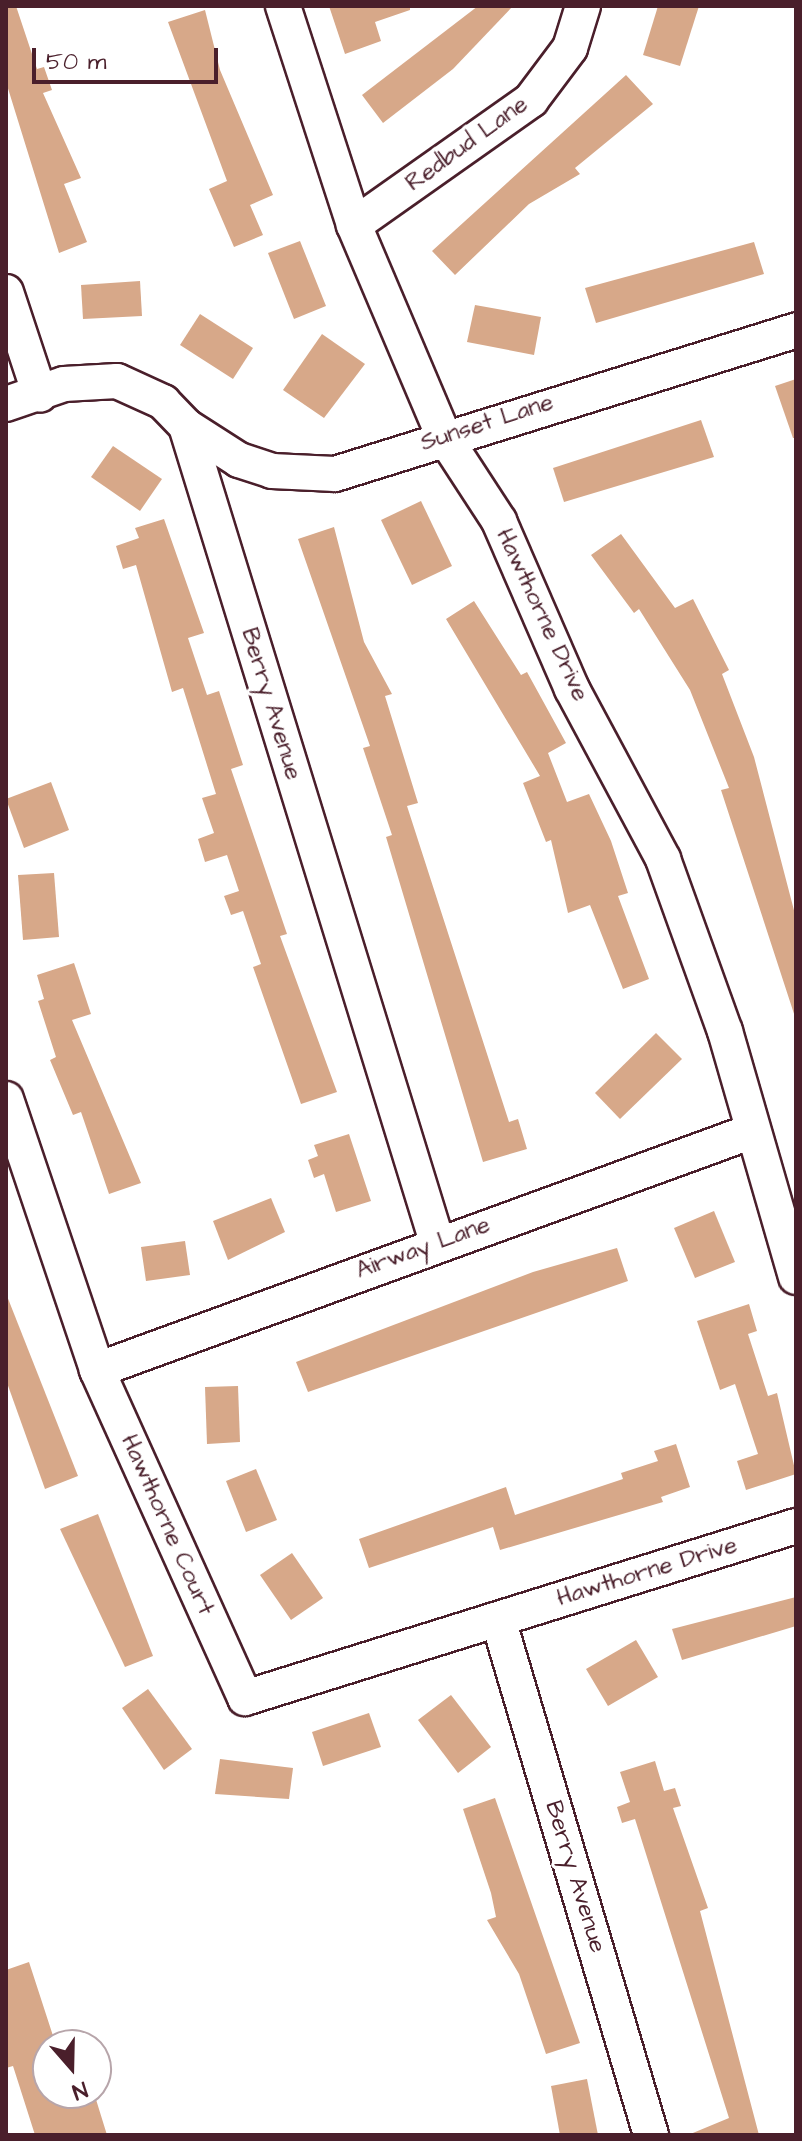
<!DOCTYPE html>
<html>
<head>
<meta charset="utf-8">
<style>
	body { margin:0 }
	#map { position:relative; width:802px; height:2141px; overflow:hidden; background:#fff; font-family:"Architects Daughter",sans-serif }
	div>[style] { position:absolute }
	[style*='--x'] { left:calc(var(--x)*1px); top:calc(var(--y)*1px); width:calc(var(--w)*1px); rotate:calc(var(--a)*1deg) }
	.building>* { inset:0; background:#d7a889 }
	.roads { filter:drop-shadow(2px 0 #4a1f2b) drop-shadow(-2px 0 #4a1f2b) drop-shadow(0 2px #4a1f2b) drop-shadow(0 -2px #4a1f2b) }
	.minor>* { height:34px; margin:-17px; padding:0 17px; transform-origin:17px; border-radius:17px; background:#fff }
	span { translate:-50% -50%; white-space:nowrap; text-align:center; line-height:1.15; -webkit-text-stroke:6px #fff; paint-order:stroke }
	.street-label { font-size:24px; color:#4a1f2b }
	.frame { position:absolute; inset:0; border:8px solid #4a1f2b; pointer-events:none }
	.north { position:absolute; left:32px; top:2029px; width:80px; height:80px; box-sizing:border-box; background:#fff; border:2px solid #b7a5aa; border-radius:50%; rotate:160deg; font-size:22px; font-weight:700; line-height:32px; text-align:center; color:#4a1f2b }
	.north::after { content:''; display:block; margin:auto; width:28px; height:36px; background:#4a1f2b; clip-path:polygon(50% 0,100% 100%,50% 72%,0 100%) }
	.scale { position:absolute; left:32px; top:48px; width:186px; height:36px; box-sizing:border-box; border:4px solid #4a1f2b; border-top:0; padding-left:10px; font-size:24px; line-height:28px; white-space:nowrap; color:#4a1f2b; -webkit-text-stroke:6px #fff; paint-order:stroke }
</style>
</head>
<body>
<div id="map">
	<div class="building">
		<i style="clip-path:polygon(6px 6px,16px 6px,37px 69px,44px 67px,52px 90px,43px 93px,81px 178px,64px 184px,87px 242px,59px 253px,6px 82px)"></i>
		<i style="clip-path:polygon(329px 6px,410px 6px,410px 10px,375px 22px,381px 41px,345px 54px)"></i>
		<i style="clip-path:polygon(478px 6px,513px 6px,453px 69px,383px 123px,362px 95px)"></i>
		<i style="clip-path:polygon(658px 6px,699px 6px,680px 66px,643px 55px)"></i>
		<i style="clip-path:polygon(205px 10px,220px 70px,273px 195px,250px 205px,263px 235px,234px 247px,209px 189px,227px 181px,168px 22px)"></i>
		<i style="clip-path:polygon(626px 75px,653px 104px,575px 168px,580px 174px,529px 204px,455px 275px,432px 251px)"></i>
		<i style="clip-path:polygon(300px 241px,326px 306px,294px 319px,268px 253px)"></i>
		<i style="clip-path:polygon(754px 242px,764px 274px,596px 323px,585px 288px)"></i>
		<i style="clip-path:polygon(140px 281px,142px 316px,83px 319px,81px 285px)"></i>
		<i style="clip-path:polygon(475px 305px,541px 317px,534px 355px,467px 342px)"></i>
		<i style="clip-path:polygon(200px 314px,253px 348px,233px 379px,180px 345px)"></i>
		<i style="clip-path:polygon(322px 334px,365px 364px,324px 418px,283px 390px)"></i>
		<i style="clip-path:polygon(796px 379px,796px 438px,793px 438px,775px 386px)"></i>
		<i style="clip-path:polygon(701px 420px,714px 457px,564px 502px,553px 468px)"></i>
		<i style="clip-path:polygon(113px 446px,162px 479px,140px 511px,91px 477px)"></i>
		<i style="clip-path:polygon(421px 501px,452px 566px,412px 585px,381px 520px)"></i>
		<i style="clip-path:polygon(164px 519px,204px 633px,188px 638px,207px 695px,219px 691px,243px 765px,231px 769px,287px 934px,280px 936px,337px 1092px,301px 1104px,253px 967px,261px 964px,243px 911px,231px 915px,224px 896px,239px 891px,227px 855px,205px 862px,198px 839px,214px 833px,202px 798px,216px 794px,183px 688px,172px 692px,136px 565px,123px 569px,116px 546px,139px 538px,135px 528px)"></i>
		<i style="clip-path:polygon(334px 527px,364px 642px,392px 694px,385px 696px,418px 803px,407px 806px,509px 1122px,518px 1119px,527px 1149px,483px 1162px,386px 837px,392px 835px,363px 748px,370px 746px,298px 539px)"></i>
		<i style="clip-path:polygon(621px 534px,675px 608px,693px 599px,729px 670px,722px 674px,754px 757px,796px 918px,796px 1020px,721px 790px,729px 788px,690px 690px,639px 609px,634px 613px,591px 555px)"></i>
		<i style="clip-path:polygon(474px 601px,521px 675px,527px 672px,566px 743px,548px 753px,567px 802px,589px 794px,611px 841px,628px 893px,618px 896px,649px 979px,623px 989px,590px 905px,568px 913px,551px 840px,546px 842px,523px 783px,540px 776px,446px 619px)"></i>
		<i style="clip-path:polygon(51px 782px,69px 830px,24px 848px,6px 799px)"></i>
		<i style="clip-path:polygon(54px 873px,59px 937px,23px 940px,18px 875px)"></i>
		<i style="clip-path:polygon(74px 963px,91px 1014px,72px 1020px,141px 1183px,109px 1194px,81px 1112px,73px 1115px,50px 1060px,56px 1057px,38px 1001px,44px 999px,37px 975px)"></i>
		<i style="clip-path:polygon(656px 1033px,682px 1059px,620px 1119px,595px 1093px)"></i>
		<i style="clip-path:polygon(349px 1134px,371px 1201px,336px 1212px,324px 1174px,314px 1178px,308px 1160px,318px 1156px,314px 1145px)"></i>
		<i style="clip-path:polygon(271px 1198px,285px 1232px,228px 1260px,213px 1221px)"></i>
		<i style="clip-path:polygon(714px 1211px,735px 1262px,695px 1278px,674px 1228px)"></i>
		<i style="clip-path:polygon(185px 1241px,190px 1275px,146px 1281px,141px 1247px)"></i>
		<i style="clip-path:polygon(617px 1248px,628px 1281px,308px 1392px,296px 1362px,533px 1272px)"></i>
		<i style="clip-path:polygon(7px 1296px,78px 1476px,45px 1489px,6px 1380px)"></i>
		<i style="clip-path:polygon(749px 1304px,757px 1331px,748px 1334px,768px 1396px,777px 1393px,796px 1474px,746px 1490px,737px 1461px,758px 1454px,735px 1384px,720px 1390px,697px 1321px)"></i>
		<i style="clip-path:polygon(238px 1386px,240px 1442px,207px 1444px,205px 1387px)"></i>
		<i style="clip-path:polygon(676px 1444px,690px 1487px,661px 1497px,663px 1502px,500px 1550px,493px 1527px,369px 1568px,359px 1539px,506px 1487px,515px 1515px,623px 1479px,621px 1473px,658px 1461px,654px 1451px)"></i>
		<i style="clip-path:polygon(256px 1469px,277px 1520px,246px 1532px,226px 1481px)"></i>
		<i style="clip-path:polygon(98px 1514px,153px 1656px,125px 1667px,60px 1529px)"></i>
		<i style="clip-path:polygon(292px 1553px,323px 1598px,291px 1620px,260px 1575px)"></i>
		<i style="clip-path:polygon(796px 1597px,796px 1626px,682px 1660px,672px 1629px)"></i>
		<i style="clip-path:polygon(636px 1640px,658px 1677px,608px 1706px,586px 1669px)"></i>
		<i style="clip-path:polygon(148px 1689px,192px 1749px,164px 1770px,122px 1708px)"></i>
		<i style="clip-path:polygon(451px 1695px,491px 1747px,458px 1773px,418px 1720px)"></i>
		<i style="clip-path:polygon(369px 1713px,381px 1747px,323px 1766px,312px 1732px)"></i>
		<i style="clip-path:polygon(220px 1759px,293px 1768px,289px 1799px,215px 1794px)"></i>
		<i style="clip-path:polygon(655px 1761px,664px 1791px,675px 1788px,681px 1806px,673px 1808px,708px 1908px,700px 1911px,759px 2135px,688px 2135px,729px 2118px,635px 1819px,622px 1823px,617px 1807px,630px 1802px,620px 1772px)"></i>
		<i style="clip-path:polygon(495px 1798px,580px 2043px,546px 2054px,519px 1974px,487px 1920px,496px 1917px,491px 1893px,463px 1809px)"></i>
		<i style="clip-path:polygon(29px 1962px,56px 2045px,48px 2045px,48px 2093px,94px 2093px,107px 2135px,35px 2135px,13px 2066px,6px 2068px,6px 1970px)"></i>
		<i style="clip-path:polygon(587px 2079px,598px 2135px,560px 2135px,551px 2086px)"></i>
	</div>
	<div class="roads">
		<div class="minor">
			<i style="--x:283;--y:6;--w:230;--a:72"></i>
			<i style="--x:354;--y:225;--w:228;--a:67"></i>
			<i style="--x:443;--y:435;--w:103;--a:56.9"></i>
			<i style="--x:499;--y:521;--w:183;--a:66.5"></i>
			<i style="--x:572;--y:689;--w:193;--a:61.8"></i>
			<i style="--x:663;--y:859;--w:183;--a:70.2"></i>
			<i style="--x:725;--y:1031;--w:256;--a:73.9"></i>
			<i style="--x:354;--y:225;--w:217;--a:-35.2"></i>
			<i style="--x:531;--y:100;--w:65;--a:-53.1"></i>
			<i style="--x:570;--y:48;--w:44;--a:-72.8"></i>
			<i style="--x:6;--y:292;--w:108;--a:71.7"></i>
			<i style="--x:6;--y:404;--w:61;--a:-19"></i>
			<i style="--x:64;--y:384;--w:53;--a:-3.2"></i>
			<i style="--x:117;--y:381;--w:51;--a:24.5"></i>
			<i style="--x:163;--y:402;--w:33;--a:46"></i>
			<i style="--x:186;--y:426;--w:854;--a:72.9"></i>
			<i style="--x:186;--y:426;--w:63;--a:32.7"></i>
			<i style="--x:239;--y:460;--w:35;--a:18"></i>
			<i style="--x:272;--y:471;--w:63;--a:2.7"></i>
			<i style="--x:335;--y:474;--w:483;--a:-17.3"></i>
			<i style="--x:6;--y:1099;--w:286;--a:71.4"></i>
			<i style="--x:97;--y:1370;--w:360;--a:65.7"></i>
			<i style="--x:245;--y:1698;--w:577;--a:-17.34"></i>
			<i style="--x:97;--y:1370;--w:695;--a:-20.03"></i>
			<i style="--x:498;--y:1619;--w:538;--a:73.48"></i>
		</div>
	</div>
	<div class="street-label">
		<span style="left:467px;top:144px;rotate:-36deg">Redbud Lane</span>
		<span style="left:487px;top:423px;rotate:-18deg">Sunset Lane</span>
		<span style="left:542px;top:615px;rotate:65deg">Hawthorne Drive</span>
		<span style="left:271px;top:704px;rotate:73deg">Berry Avenue</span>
		<span style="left:423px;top:1248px;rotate:-20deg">Airway Lane</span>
		<span style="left:167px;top:1525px;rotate:66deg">Hawthorne Court</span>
		<span style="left:647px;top:1572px;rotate:-17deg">Hawthorne Drive</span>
		<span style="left:575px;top:1877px;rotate:73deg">Berry Avenue</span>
	</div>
	<div class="frame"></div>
	<div class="north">N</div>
	<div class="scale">50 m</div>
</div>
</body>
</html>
